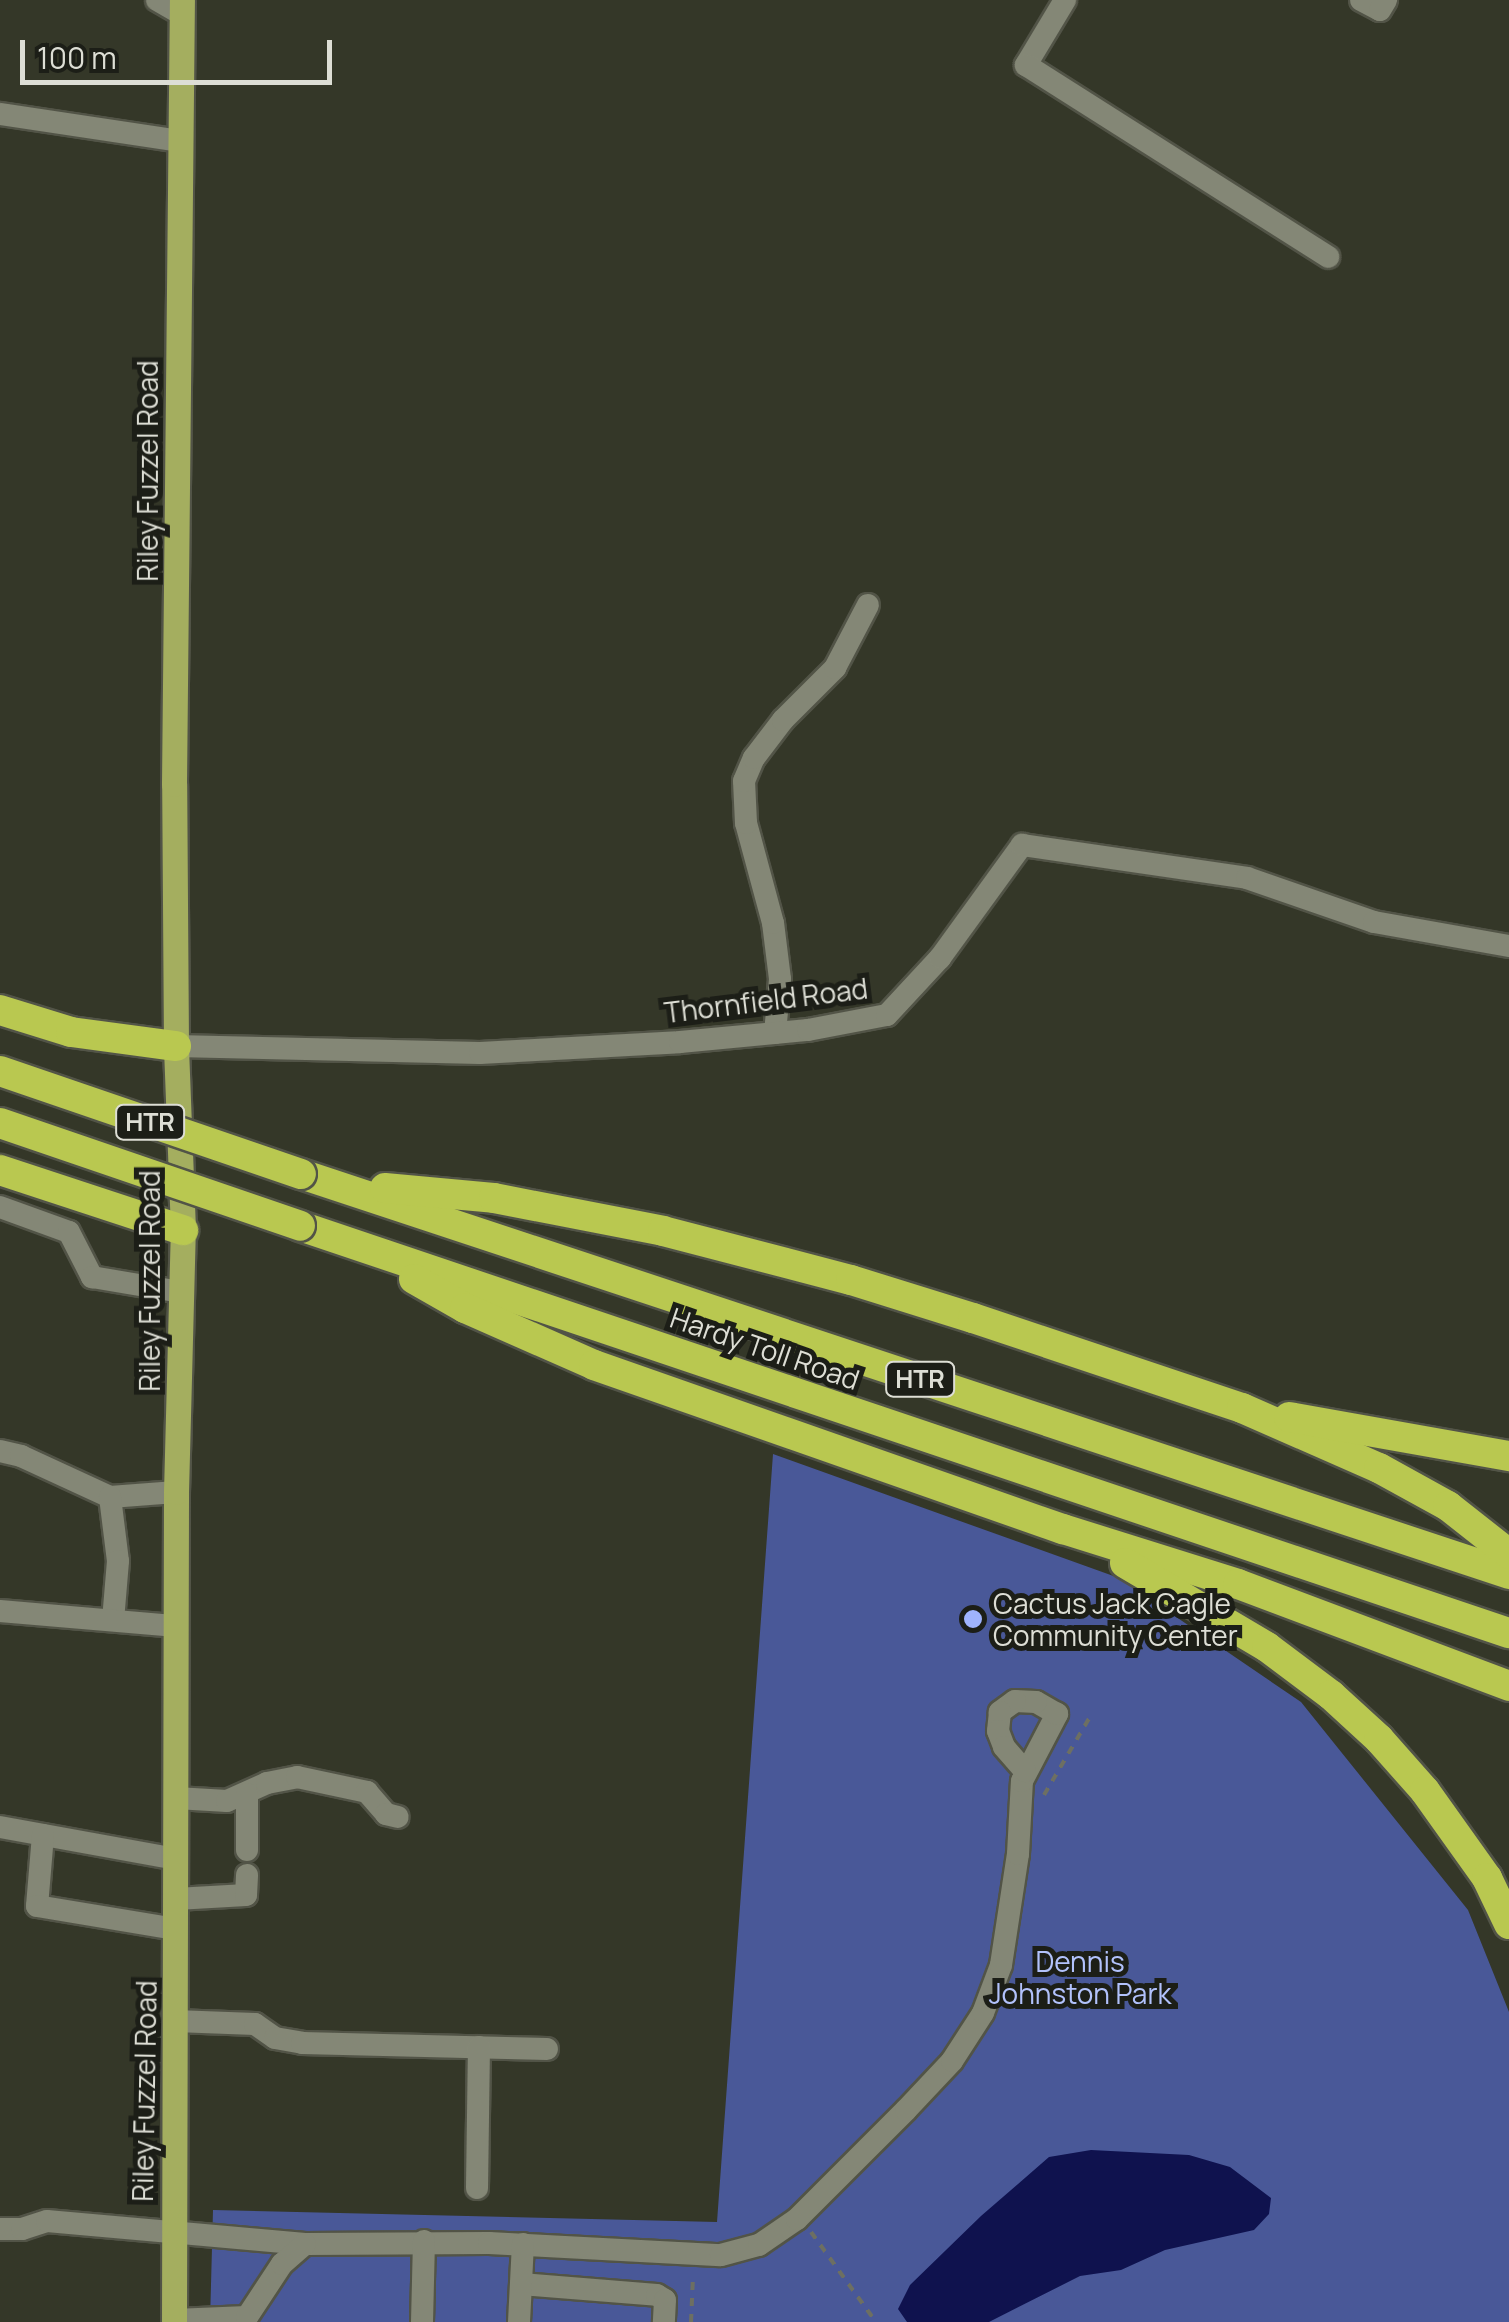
<!DOCTYPE html>
<html>
<head>
<meta charset="utf-8">
<style>
	body { margin:0 }
	#map { position:relative; width:1509px; height:2322px; overflow:hidden; background:#343728; font-family:Manrope,sans-serif }
	div>[style] { position:absolute }
	[style*='--x'] { left:calc(var(--x)*1px); top:calc(var(--y)*1px); width:calc(var(--w)*1px); rotate:calc(var(--a)*1deg) }
	.green>* { inset:0; background:#495898 }
	.water>* { inset:0; background:#0f124e }
	.path>* { height:4px; margin-top:-2px; transform-origin:0; background:repeating-linear-gradient(90deg,#6d6f62 0 8px,transparent 0 16px) }
	.roads { filter:drop-shadow(2px 0 #525447) drop-shadow(-2px 0 #525447) drop-shadow(0 2px #525447) drop-shadow(0 -2px #525447) }
	.minor>* { height:22px; margin:-11px; padding:0 11px; transform-origin:11px; border-radius:11px; background:#848776 }
	.major>* { height:25px; margin:-12.5px; padding:0 12.5px; transform-origin:12.5px; border-radius:12.5px; background:#a4ae5f }
	.highway>* { height:30px; margin:-15px; padding:0 15px; transform-origin:15px; border-radius:15px; background:#b9c850 }
	.bridges { filter:drop-shadow(2px 0 #525447) drop-shadow(-2px 0 #525447) drop-shadow(0 2px #525447) drop-shadow(0 -2px #525447) }
	.highway-bridge>* { height:30px; margin:-15px; padding:0 15px; transform-origin:15px; border-radius:15px; background:#b9c850 }
	.dots>* { width:28px; height:28px; translate:-50% -50%; box-sizing:border-box; border:5px solid #1c1e17; border-radius:50% }
	span { translate:-50% -50%; white-space:nowrap; text-align:center; line-height:1.15; -webkit-text-stroke:10px #1c1e17; paint-order:stroke }
	.shield-label span { padding:2px 8px; background:#1c1e17; border:2px solid; border-radius:8px; -webkit-text-stroke-width:0 }
	.shield-label { font-size:25px; color:#ddded5; font-weight:700 }
	.street-label { font-size:28px; color:#ddded5 }
	.poi-label { font-size:28px; color:#ddded5 }
	.left { translate:0 -50%; text-align:left }
	.park-label { font-size:28px; color:#b2c2fc }
	.scale { position:absolute; left:20px; top:40px; width:312px; height:45px; box-sizing:border-box; border:5px solid #ddded5; border-top:0; padding-left:12px; font-size:30px; line-height:35px; white-space:nowrap; color:#ddded5; -webkit-text-stroke:8px #1c1e17; paint-order:stroke }
</style>
</head>
<body>
<div id="map">
	<div class="green">
		<i style="clip-path:polygon(773px 1454px,1119px 1578px,1301px 1702px,1468px 1910px,1509px 2012px,1509px 2322px,210px 2322px,213px 2210px,717px 2222px)"></i>
	</div>
	<div class="water">
		<i style="clip-path:polygon(1091px 2150px,1189px 2155px,1230px 2167px,1271px 2198px,1269px 2214px,1254px 2230px,1165px 2250px,1121px 2270px,1080px 2276px,989px 2322px,907px 2322px,898px 2309px,910px 2285px,981px 2216px,1049px 2157px)"></i>
	</div>
	<div class="path">
		<i style="--x:1044;--y:1795;--w:91;--a:-59.5"></i>
		<i style="--x:811;--y:2232;--w:111;--a:54.2"></i>
		<i style="--x:691;--y:2322;--w:46;--a:-87.5"></i>
	</div>
	<div class="roads">
		<div class="minor">
			<i style="--x:157;--y:0;--w:28;--a:30"></i>
			<i style="--x:1065;--y:0;--w:76;--a:121"></i>
			<i style="--x:1026;--y:65;--w:358;--a:32.4"></i>
			<i style="--x:1361;--y:0;--w:21;--a:28"></i>
			<i style="--x:1380;--y:10;--w:12;--a:-59"></i>
			<i style="--x:0;--y:114;--w:182;--a:8.5"></i>
			<i style="--x:775;--y:1033;--w:54;--a:-84.7"></i>
			<i style="--x:780;--y:979;--w:56;--a:-97.1"></i>
			<i style="--x:773;--y:923;--w:104;--a:-105.1"></i>
			<i style="--x:746;--y:823;--w:42;--a:-92.7"></i>
			<i style="--x:744;--y:781;--w:25;--a:-67"></i>
			<i style="--x:754;--y:758;--w:48;--a:-52.7"></i>
			<i style="--x:783;--y:720;--w:74;--a:-45"></i>
			<i style="--x:835;--y:668;--w:71;--a:-62.4"></i>
			<i style="--x:176;--y:1046;--w:304;--a:1.3"></i>
			<i style="--x:480;--y:1053;--w:200;--a:-3.1"></i>
			<i style="--x:680;--y:1042;--w:129;--a:-5.4"></i>
			<i style="--x:808;--y:1030;--w:80;--a:-10.8"></i>
			<i style="--x:887;--y:1015;--w:78;--a:-47.1"></i>
			<i style="--x:940;--y:958;--w:140;--a:-54"></i>
			<i style="--x:1022;--y:845;--w:227;--a:8.3"></i>
			<i style="--x:1247;--y:878;--w:134;--a:19.1"></i>
			<i style="--x:1374;--y:922;--w:137;--a:10.1"></i>
			<i style="--x:0;--y:1207;--w:73;--a:19.9"></i>
			<i style="--x:69;--y:1232;--w:51;--a:62.9"></i>
			<i style="--x:92;--y:1277;--w:90;--a:9.6"></i>
			<i style="--x:0;--y:1451;--w:22;--a:13"></i>
			<i style="--x:21;--y:1456;--w:98;--a:24.7"></i>
			<i style="--x:110;--y:1497;--w:66;--a:-4.3"></i>
			<i style="--x:110;--y:1497;--w:64;--a:82.9"></i>
			<i style="--x:118;--y:1561;--w:59;--a:94.8"></i>
			<i style="--x:0;--y:1611;--w:177;--a:4.9"></i>
			<i style="--x:176;--y:1798;--w:51;--a:3.4"></i>
			<i style="--x:227;--y:1801;--w:44;--a:-24.2"></i>
			<i style="--x:267;--y:1783;--w:31;--a:-11"></i>
			<i style="--x:297;--y:1777;--w:72;--a:12.1"></i>
			<i style="--x:367;--y:1792;--w:29;--a:49"></i>
			<i style="--x:386;--y:1814;--w:12;--a:14"></i>
			<i style="--x:0;--y:1827;--w:179;--a:10.3"></i>
			<i style="--x:43;--y:1835;--w:71;--a:94.8"></i>
			<i style="--x:37;--y:1906;--w:141;--a:9.4"></i>
			<i style="--x:247;--y:1850;--w:56;--a:-90"></i>
			<i style="--x:176;--y:1899;--w:70;--a:-3.3"></i>
			<i style="--x:246;--y:1895;--w:20;--a:-87"></i>
			<i style="--x:175;--y:2021;--w:80;--a:2.1"></i>
			<i style="--x:255;--y:2024;--w:24;--a:35"></i>
			<i style="--x:275;--y:2038;--w:27;--a:10"></i>
			<i style="--x:302;--y:2043;--w:245;--a:1.4"></i>
			<i style="--x:477;--y:2188;--w:141;--a:-89.2"></i>
			<i style="--x:0;--y:2229;--w:22;--a:0"></i>
			<i style="--x:22;--y:2229;--w:26;--a:-18"></i>
			<i style="--x:47;--y:2221;--w:259;--a:5.1"></i>
			<i style="--x:305;--y:2244;--w:184;--a:-0.3"></i>
			<i style="--x:489;--y:2243;--w:232;--a:3"></i>
			<i style="--x:721;--y:2255;--w:39;--a:-15"></i>
			<i style="--x:759;--y:2245;--w:46;--a:-34.4"></i>
			<i style="--x:797;--y:2219;--w:154;--a:-45"></i>
			<i style="--x:906;--y:2110;--w:67;--a:-46.8"></i>
			<i style="--x:952;--y:2061;--w:57;--a:-57.1"></i>
			<i style="--x:983;--y:2013;--w:51;--a:-69.4"></i>
			<i style="--x:1001;--y:1965;--w:112;--a:-81.3"></i>
			<i style="--x:1018;--y:1854;--w:73;--a:-86.9"></i>
			<i style="--x:1022;--y:1781;--w:76;--a:-62.4"></i>
			<i style="--x:1057;--y:1714;--w:24;--a:-150"></i>
			<i style="--x:1036;--y:1702;--w:21;--a:-177"></i>
			<i style="--x:1015;--y:1701;--w:19;--a:144"></i>
			<i style="--x:1000;--y:1712;--w:19;--a:96"></i>
			<i style="--x:998;--y:1731;--w:17;--a:69"></i>
			<i style="--x:1004;--y:1747;--w:32;--a:49"></i>
			<i style="--x:521;--y:2284;--w:136;--a:4.6"></i>
			<i style="--x:657;--y:2295;--w:9;--a:32"></i>
			<i style="--x:665;--y:2300;--w:22;--a:93"></i>
			<i style="--x:174;--y:2320;--w:73;--a:-2.4"></i>
			<i style="--x:247;--y:2317;--w:64;--a:-56.6"></i>
			<i style="--x:282;--y:2264;--w:30;--a:-41"></i>
			<i style="--x:422;--y:2322;--w:81;--a:-88.6"></i>
			<i style="--x:519;--y:2322;--w:78;--a:-87.1"></i>
		</div>
		<div class="major">
			<i style="--x:174;--y:2322;--w:830;--a:-89.86"></i>
			<i style="--x:176;--y:1492;--w:262;--a:-88.5"></i>
			<i style="--x:183;--y:1230;--w:184;--a:-92.2"></i>
			<i style="--x:176;--y:1046;--w:262;--a:-90.4"></i>
			<i style="--x:174;--y:784;--w:784;--a:-89.42"></i>
		</div>
		<div class="highway">
			<i style="--x:0;--y:1010;--w:74;--a:17.2"></i>
			<i style="--x:71;--y:1032;--w:106;--a:7.6"></i>
			<i style="--x:0;--y:1170;--w:193;--a:18.2"></i>
			<i style="--x:301;--y:1174;--w:1273;--a:18.32"></i>
			<i style="--x:385;--y:1188;--w:109;--a:5.2"></i>
			<i style="--x:494;--y:1198;--w:172;--a:11"></i>
			<i style="--x:663;--y:1231;--w:194;--a:14.6"></i>
			<i style="--x:851;--y:1280;--w:128;--a:17.3"></i>
			<i style="--x:973;--y:1318;--w:284;--a:18.5"></i>
			<i style="--x:1242;--y:1408;--w:150;--a:23.7"></i>
			<i style="--x:1379;--y:1468;--w:79;--a:28.8"></i>
			<i style="--x:1448;--y:1506;--w:78;--a:38.2"></i>
			<i style="--x:300;--y:1226;--w:1276;--a:18.61"></i>
			<i style="--x:414;--y:1279;--w:59;--a:29.6"></i>
			<i style="--x:465;--y:1308;--w:141;--a:23.8"></i>
			<i style="--x:594;--y:1365;--w:497;--a:19.3"></i>
			<i style="--x:1063;--y:1529;--w:183;--a:17.4"></i>
			<i style="--x:1238;--y:1584;--w:290;--a:20.6"></i>
			<i style="--x:1289;--y:1417;--w:223;--a:10.1"></i>
			<i style="--x:1125;--y:1563;--w:165;--a:30.6"></i>
			<i style="--x:1267;--y:1647;--w:80;--a:36.9"></i>
			<i style="--x:1331;--y:1695;--w:65;--a:42.5"></i>
			<i style="--x:1379;--y:1739;--w:69;--a:48.5"></i>
			<i style="--x:1425;--y:1791;--w:107;--a:54.5"></i>
			<i style="--x:1487;--y:1878;--w:51;--a:64.4"></i>
		</div>
	</div>
	<div class="bridges">
		<div class="highway-bridge">
			<i style="--x:0;--y:1071;--w:318;--a:18.9"></i>
			<i style="--x:0;--y:1123;--w:317;--a:18.9"></i>
		</div>
	</div>
	<div class="dots">
		<i style="left:973px;top:1619px;background:#9fb3fd"></i>
	</div>
	<div class="shield-label">
		<span style="left:150px;top:1122px">HTR</span>
		<span style="left:920px;top:1379px">HTR</span>
	</div>
	<div class="street-label">
		<span style="left:147px;top:471px;rotate:-90deg">Riley Fuzzel Road</span>
		<span style="left:766px;top:1000px;rotate:-7deg">Thornfield Road</span>
		<span style="left:149px;top:1281px;rotate:-90deg">Riley Fuzzel Road</span>
		<span style="left:765px;top:1348px;rotate:19deg">Hardy Toll Road</span>
		<span style="left:144px;top:2091px;rotate:-89deg">Riley Fuzzel Road</span>
	</div>
	<div class="poi-label">
		<span class="left" style="left:993px;top:1619px">Cactus Jack Cagle<br>Community Center</span>
	</div>
	<div class="park-label">
		<span style="left:1080px;top:1977px">Dennis<br>Johnston Park</span>
	</div>
	<div class="scale">100 m</div>
</div>
</body>
</html>
